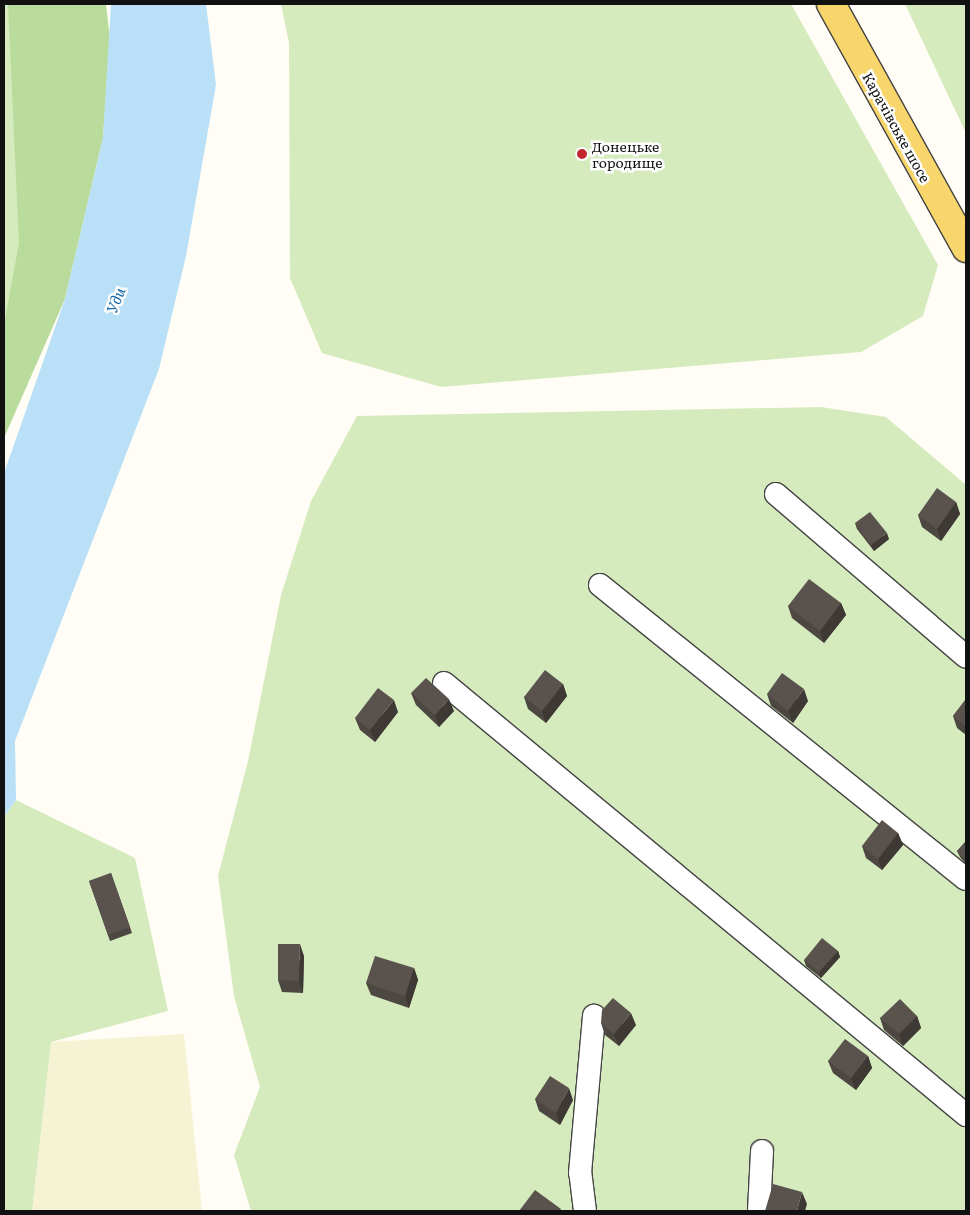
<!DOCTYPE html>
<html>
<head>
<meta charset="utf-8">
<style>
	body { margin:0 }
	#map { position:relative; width:970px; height:1215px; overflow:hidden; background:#fffdf5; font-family:Literata,serif }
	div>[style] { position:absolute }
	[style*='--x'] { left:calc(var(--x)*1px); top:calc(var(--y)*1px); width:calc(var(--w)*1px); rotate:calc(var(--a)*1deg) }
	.farmland>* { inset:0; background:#f6f3d4 }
	.green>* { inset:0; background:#d5ebbd }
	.forest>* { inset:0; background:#b9dc9c }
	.water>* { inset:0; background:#b9e0f7 }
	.roads { filter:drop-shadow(1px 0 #444) drop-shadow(-1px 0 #444) drop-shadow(0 1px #444) drop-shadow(0 -1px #444) }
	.minor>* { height:22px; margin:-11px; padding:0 11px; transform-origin:11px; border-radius:11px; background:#fff }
	.major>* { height:28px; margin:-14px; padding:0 14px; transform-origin:14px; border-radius:14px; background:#f9d66b }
	.wall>* { inset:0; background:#4d4742 }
	.shaded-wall>* { inset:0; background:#3f3936 }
	.building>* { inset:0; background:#5a524d }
	.dots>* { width:14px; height:14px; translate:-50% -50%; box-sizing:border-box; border:2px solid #fff; border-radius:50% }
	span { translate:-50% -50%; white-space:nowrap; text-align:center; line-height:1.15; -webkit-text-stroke:5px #fff; paint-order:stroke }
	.street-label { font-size:14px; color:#111 }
	.poi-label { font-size:14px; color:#111 }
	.left { translate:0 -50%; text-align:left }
	.water-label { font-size:15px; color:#1768a6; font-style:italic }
	.frame { position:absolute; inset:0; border:5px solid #111; pointer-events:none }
</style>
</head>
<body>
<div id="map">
	<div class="farmland">
		<i style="clip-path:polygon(184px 1034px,202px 1211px,32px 1211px,51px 1042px)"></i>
	</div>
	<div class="green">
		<i style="clip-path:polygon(4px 4px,35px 4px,56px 292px,4px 436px)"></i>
		<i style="clip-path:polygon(281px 4px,791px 4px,938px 265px,923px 316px,861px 352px,441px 387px,322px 353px,290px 278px,289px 43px)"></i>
		<i style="clip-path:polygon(905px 4px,966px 4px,966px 133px)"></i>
		<i style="clip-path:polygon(821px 407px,886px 417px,966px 485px,966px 1211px,251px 1211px,234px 1155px,260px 1087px,234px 996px,218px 876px,248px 761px,281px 595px,311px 501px,357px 416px)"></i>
		<i style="clip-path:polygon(16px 800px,135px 858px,168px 1011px,51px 1042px,32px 1211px,4px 1211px,4px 817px)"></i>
	</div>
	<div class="forest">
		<i style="clip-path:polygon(8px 4px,106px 4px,110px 39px,103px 138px,65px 299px,4px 438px,4px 325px,19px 243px)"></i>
	</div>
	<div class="water">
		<i style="clip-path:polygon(111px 4px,206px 4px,216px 85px,186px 256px,159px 369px,15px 741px,16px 800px,4px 817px,4px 473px,65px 299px,103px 138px)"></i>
	</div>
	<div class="roads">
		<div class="minor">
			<i style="--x:776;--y:494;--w:250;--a:40.6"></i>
			<i style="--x:600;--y:585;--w:469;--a:38.8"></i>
			<i style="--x:444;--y:683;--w:678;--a:39.61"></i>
			<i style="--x:585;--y:1211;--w:38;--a:-97"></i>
			<i style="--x:580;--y:1173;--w:158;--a:-84.9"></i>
			<i style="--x:759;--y:1211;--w:60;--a:-87.1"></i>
		</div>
		<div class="major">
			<i style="--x:831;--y:4;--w:279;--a:61"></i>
		</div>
	</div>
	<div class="wall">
		<i style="clip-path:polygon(956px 502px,960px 514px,941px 541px,922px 527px,918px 515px)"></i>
		<i style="clip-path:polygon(855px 523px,889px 539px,874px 551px,857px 529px)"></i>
		<i style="clip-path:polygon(841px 603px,846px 615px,824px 643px,792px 618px,788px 606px)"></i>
		<i style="clip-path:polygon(563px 684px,567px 696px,546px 723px,528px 709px,524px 697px)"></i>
		<i style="clip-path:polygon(411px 693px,454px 711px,439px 727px,416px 705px)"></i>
		<i style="clip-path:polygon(767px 694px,808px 701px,793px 723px,771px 706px)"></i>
		<i style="clip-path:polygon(966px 699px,966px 735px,957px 728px,953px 716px)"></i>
		<i style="clip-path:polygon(398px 712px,375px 742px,360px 730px,355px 718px)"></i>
		<i style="clip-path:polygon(898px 833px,903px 845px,882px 870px,866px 858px,862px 846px)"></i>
		<i style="clip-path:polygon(966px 841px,966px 864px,960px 857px,957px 851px)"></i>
		<i style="clip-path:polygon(111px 873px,132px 933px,110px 941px,89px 881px)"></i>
		<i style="clip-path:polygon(838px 951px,840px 957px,821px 978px,806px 966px,804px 960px)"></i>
		<i style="clip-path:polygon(304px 956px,303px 993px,282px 992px,278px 980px)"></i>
		<i style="clip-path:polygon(414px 968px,418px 980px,409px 1008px,371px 995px,366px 983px)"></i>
		<i style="clip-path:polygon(917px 1016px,921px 1028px,903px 1046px,884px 1030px,880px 1018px)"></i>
		<i style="clip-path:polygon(601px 1023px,636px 1025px,619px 1046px,605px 1035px)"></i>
		<i style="clip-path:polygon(868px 1056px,872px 1068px,856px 1090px,833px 1073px,828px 1061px)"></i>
		<i style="clip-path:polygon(535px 1099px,573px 1100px,560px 1125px,539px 1111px)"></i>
	</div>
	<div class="shaded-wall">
		<i style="clip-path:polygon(956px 502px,960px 514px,941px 541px,937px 529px)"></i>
		<i style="clip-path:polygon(887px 533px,889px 539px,874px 551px,871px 545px)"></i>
		<i style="clip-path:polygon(841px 603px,846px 615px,824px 643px,820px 631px)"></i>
		<i style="clip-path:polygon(563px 684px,567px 696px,546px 723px,542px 711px)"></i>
		<i style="clip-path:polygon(804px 689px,808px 701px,793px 723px,788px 711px)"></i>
		<i style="clip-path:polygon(449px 699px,454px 711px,439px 727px,435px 715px)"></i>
		<i style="clip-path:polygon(394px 700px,398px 712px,375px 742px,370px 730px)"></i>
		<i style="clip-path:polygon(898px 833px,903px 845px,882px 870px,878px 859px)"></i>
		<i style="clip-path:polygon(300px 944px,304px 956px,303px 993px,299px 981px)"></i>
		<i style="clip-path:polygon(838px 951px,840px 957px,821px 978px,819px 972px)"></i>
		<i style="clip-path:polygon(414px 968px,418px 980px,409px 1008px,405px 996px)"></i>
		<i style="clip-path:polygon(631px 1013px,636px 1025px,619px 1046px,614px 1034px)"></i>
		<i style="clip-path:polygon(917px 1016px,921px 1028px,903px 1046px,899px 1034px)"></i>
		<i style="clip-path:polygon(868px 1056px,872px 1068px,856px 1090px,851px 1078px)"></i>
		<i style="clip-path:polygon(569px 1088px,573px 1100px,560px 1125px,556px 1113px)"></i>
		<i style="clip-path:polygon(802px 1192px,807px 1204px,805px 1211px,797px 1211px)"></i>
	</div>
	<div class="building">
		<i style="clip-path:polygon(937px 488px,956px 502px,937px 529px,918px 515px)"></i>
		<i style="clip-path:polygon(870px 512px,887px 533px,871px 545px,855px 523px)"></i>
		<i style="clip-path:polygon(809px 579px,841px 603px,820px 631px,788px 606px)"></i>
		<i style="clip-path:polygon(545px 670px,563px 684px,542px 711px,524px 697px)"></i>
		<i style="clip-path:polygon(782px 673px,804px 689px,788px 711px,767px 694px)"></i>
		<i style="clip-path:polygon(426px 678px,449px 699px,435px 715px,411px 693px)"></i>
		<i style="clip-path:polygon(378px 688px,394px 700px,370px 730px,355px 718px)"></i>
		<i style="clip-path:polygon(966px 699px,966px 727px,953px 716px)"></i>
		<i style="clip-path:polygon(882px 820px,898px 833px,878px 859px,862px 846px)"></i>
		<i style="clip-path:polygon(966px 841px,966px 860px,957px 851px)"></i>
		<i style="clip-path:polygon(111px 873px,130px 927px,108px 935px,89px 881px)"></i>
		<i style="clip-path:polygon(822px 938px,838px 951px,819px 972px,804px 960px)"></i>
		<i style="clip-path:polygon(278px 944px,300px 944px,299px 981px,278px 980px)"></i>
		<i style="clip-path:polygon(375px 956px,414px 968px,405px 996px,366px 983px)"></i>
		<i style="clip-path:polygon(613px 998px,631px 1013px,614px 1034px,601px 1023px,602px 1010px)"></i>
		<i style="clip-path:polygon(900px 999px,917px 1016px,899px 1034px,880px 1018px)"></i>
		<i style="clip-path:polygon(845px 1039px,868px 1056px,851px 1078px,828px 1061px)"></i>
		<i style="clip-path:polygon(550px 1076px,569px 1088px,556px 1113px,535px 1099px)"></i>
		<i style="clip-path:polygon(773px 1184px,802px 1192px,797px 1211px,765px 1211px)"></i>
		<i style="clip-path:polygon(535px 1190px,561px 1209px,560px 1211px,519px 1211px)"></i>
	</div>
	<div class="dots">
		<i style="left:582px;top:154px;background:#c4262e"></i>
	</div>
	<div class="street-label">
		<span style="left:897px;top:127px;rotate:61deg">Карачівське шосе</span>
	</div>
	<div class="poi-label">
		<span class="left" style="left:592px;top:154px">Донецьке<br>городище</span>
	</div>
	<div class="water-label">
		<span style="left:115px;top:300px;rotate:-69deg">Уди</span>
	</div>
	<div class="frame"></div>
</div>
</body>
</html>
